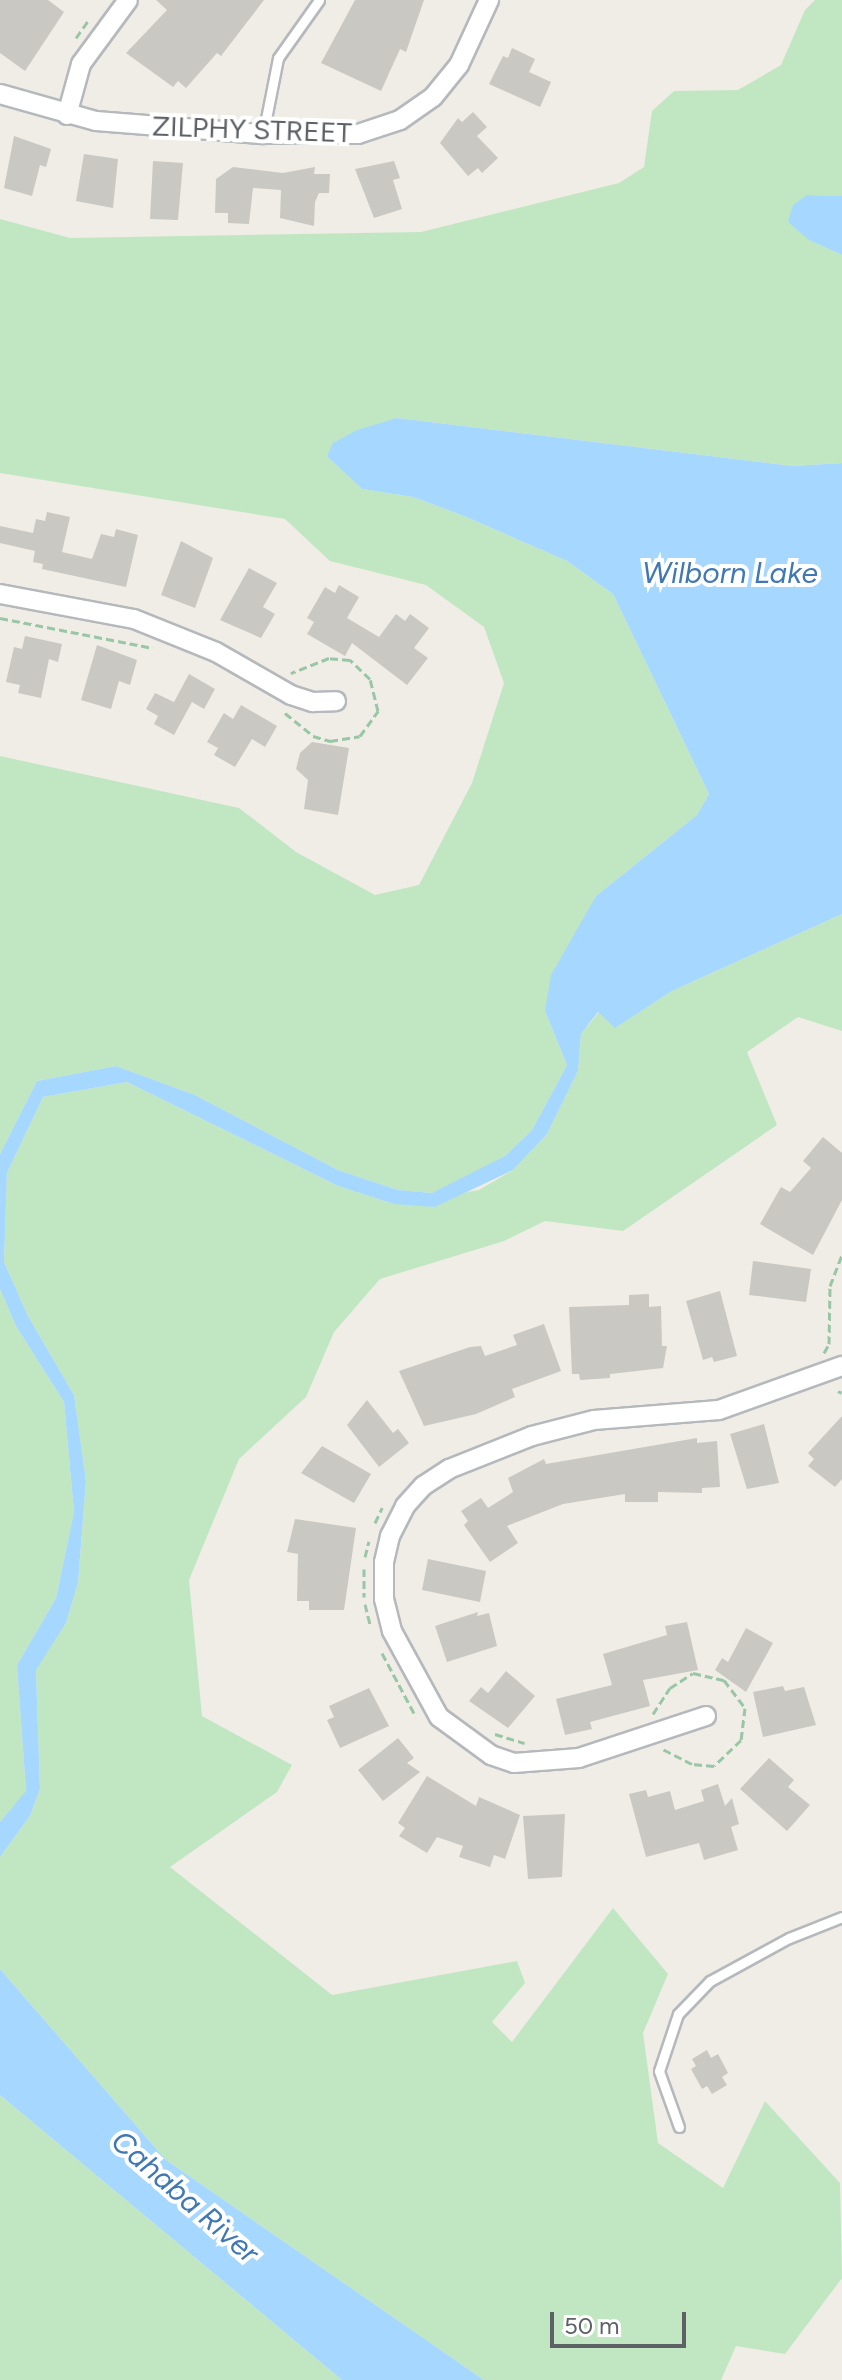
<!DOCTYPE html>
<html>
<head>
<meta charset="utf-8">
<style>
	body { margin:0 }
	#map { position:relative; width:842px; height:2380px; overflow:hidden; background:#efede5; font-family:Figtree,sans-serif }
	div>[style] { position:absolute }
	[style*='--x'] { left:calc(var(--x)*1px); top:calc(var(--y)*1px); width:calc(var(--w)*1px); rotate:calc(var(--a)*1deg) }
	.green>* { inset:0; background:#c1e7c2 }
	.water>* { inset:0; background:#a6d8ff }
	.building>* { inset:0; background:#cac8c2 }
	.path>* { height:3px; margin-top:-1.5px; transform-origin:0; background:repeating-linear-gradient(90deg,#99c6a6 0 8px,transparent 0 12px) }
	.roads { filter:drop-shadow(2px 0 #b5b8bc) drop-shadow(-2px 0 #b5b8bc) drop-shadow(0 2px #b5b8bc) drop-shadow(0 -2px #b5b8bc) }
	.service>* { height:9px; margin:-4.5px; padding:0 4.5px; transform-origin:4.5px; border-radius:4.5px; background:#fff }
	.minor>* { height:18px; margin:-9px; padding:0 9px; transform-origin:9px; border-radius:9px; background:#fff }
	span { translate:-50% -50%; white-space:nowrap; text-align:center; line-height:1.15; -webkit-text-stroke:8px #fff; paint-order:stroke }
	.street-label { font-size:28px; color:#5d6166 }
	.water-label { font-size:30px; color:#4078b3; font-style:italic }
	.scale { position:absolute; left:550px; top:2312px; width:136px; height:36px; box-sizing:border-box; border:4px solid #5d6166; border-top:0; padding-left:10px; font-size:24px; line-height:28px; white-space:nowrap; color:#5d6166; -webkit-text-stroke:6px #fff; paint-order:stroke }
</style>
</head>
<body>
<div id="map">
	<div class="green">
		<i style="clip-path:polygon(815px 0,842px 0,842px 196px,807px 195px,809px 240px,842px 255px,842px 463px,793px 466px,397px 418px,327px 455px,362px 489px,413px 497px,464px 516px,567px 561px,613px 594px,709px 794px,697px 815px,596px 896px,545px 1011px,567px 1065px,532px 1130px,505px 1156px,460px 1181px,432px 1193px,398px 1190px,338px 1170px,195px 1095px,116px 1066px,37px 1081px,0 1154px,0 756px,239px 808px,296px 852px,375px 895px,419px 885px,472px 783px,504px 683px,484px 627px,426px 585px,330px 561px,285px 519px,0 473px,0 219px,70px 238px,421px 232px,619px 183px,644px 167px,652px 111px,674px 91px,738px 90px,781px 65px,805px 10px)"></i>
		<i style="clip-path:polygon(842px 914px,842px 1031px,798px 1017px,747px 1052px,777px 1125px,623px 1231px,545px 1221px,504px 1241px,380px 1279px,334px 1332px,306px 1397px,239px 1459px,189px 1580px,202px 1716px,292px 1765px,277px 1792px,170px 1867px,332px 1995px,517px 1961px,525px 1983px,492px 2022px,512px 2042px,613px 1908px,668px 1974px,643px 2033px,658px 2143px,723px 2188px,765px 2101px,840px 2183px,842px 2278px,785px 2354px,736px 2346px,721px 2380px,484px 2380px,166px 2160px,0 1969px,0 1857px,30px 1816px,40px 1789px,36px 1669px,66px 1623px,78px 1583px,86px 1482px,74px 1395px,28px 1316px,4px 1262px,7px 1173px,43px 1097px,127px 1082px,338px 1186px,394px 1204px,479px 1190px,513px 1170px,547px 1134px,578px 1071px,581px 1034px,599px 1012px,616px 1027px,672px 991px)"></i>
		<i style="clip-path:polygon(0 1289px,16px 1326px,64px 1402px,74px 1512px,56px 1598px,17px 1665px,26px 1792px,0 1822px)"></i>
		<i style="clip-path:polygon(0 2095px,342px 2380px,0 2380px)"></i>
	</div>
	<div class="water">
		<i style="clip-path:polygon(807px 195px,842px 196px,842px 255px,809px 240px,788px 222px,793px 205px)"></i>
		<i style="clip-path:polygon(397px 418px,793px 466px,842px 463px,842px 914px,672px 991px,615px 1028px,598px 1012px,581px 1034px,578px 1071px,547px 1134px,513px 1170px,435px 1207px,394px 1204px,338px 1186px,127px 1082px,43px 1097px,7px 1173px,4px 1262px,28px 1316px,74px 1395px,86px 1481px,78px 1583px,66px 1623px,36px 1670px,40px 1789px,30px 1816px,0 1857px,0 1822px,26px 1791px,17px 1665px,56px 1598px,74px 1512px,64px 1402px,16px 1326px,0 1289px,0 1154px,37px 1081px,116px 1066px,195px 1095px,338px 1170px,398px 1190px,432px 1193px,505px 1156px,532px 1130px,567px 1065px,545px 1011px,551px 975px,596px 896px,697px 815px,709px 794px,613px 594px,567px 561px,464px 516px,413px 497px,362px 489px,327px 456px,333px 443px,357px 430px)"></i>
		<i style="clip-path:polygon(0 1969px,166px 2160px,484px 2380px,342px 2380px,0 2095px)"></i>
	</div>
	<div class="building">
		<i style="clip-path:polygon(0 0,48px 0,64px 12px,25px 71px,0 53px)"></i>
		<i style="clip-path:polygon(156px 0,264px 0,221px 56px,217px 53px,186px 88px,178px 81px,173px 87px,126px 53px,167px 10px)"></i>
		<i style="clip-path:polygon(355px 0,424px 0,406px 52px,400px 49px,381px 91px,321px 63px)"></i>
		<i style="clip-path:polygon(512px 48px,535px 59px,529px 72px,551px 82px,540px 107px,489px 84px,503px 56px,508px 58px)"></i>
		<i style="clip-path:polygon(473px 112px,487px 127px,477px 136px,498px 158px,482px 173px,478px 168px,468px 176px,440px 143px,458px 118px,462px 122px)"></i>
		<i style="clip-path:polygon(14px 136px,51px 149px,46px 167px,40px 165px,32px 196px,4px 188px)"></i>
		<i style="clip-path:polygon(84px 154px,118px 159px,113px 208px,76px 201px)"></i>
		<i style="clip-path:polygon(153px 161px,183px 163px,178px 220px,150px 219px)"></i>
		<i style="clip-path:polygon(394px 161px,400px 178px,393px 180px,402px 209px,374px 218px,355px 169px)"></i>
		<i style="clip-path:polygon(233px 167px,283px 173px,315px 167px,314px 174px,330px 174px,329px 193px,319px 193px,315px 202px,314px 226px,280px 218px,281px 190px,253px 188px,249px 224px,228px 223px,228px 213px,215px 213px,216px 179px)"></i>
		<i style="clip-path:polygon(47px 512px,70px 517px,62px 552px,92px 559px,101px 534px,114px 537px,116px 529px,138px 535px,126px 587px,42px 569px,43px 564px,33px 562px,35px 551px,0 543px,0 526px,33px 533px,36px 519px,45px 521px)"></i>
		<i style="clip-path:polygon(181px 541px,213px 558px,195px 608px,161px 595px)"></i>
		<i style="clip-path:polygon(249px 568px,277px 583px,263px 607px,275px 614px,261px 638px,220px 620px)"></i>
		<i style="clip-path:polygon(339px 585px,359px 597px,347px 618px,379px 637px,396px 614px,405px 621px,410px 614px,429px 628px,414px 648px,428px 658px,407px 685px,352px 643px,345px 656px,307px 634px,314px 622px,307px 618px,325px 587px,335px 593px)"></i>
		<i style="clip-path:polygon(25px 636px,62px 644px,58px 662px,49px 659px,41px 698px,18px 693px,20px 685px,6px 682px,14px 647px,22px 649px)"></i>
		<i style="clip-path:polygon(97px 645px,137px 660px,130px 685px,119px 681px,111px 709px,81px 700px)"></i>
		<i style="clip-path:polygon(189px 674px,215px 689px,204px 709px,192px 702px,174px 735px,154px 724px,158px 716px,146px 709px,155px 693px,174px 702px)"></i>
		<i style="clip-path:polygon(241px 705px,277px 726px,265px 747px,252px 739px,235px 767px,214px 755px,218px 748px,207px 742px,224px 713px,233px 719px)"></i>
		<i style="clip-path:polygon(312px 742px,349px 748px,338px 815px,304px 809px,308px 780px,296px 769px,300px 753px)"></i>
		<i style="clip-path:polygon(823px 1137px,842px 1153px,842px 1200px,813px 1255px,760px 1224px,781px 1187px,790px 1192px,811px 1168px,803px 1161px)"></i>
		<i style="clip-path:polygon(753px 1261px,811px 1269px,806px 1302px,749px 1295px)"></i>
		<i style="clip-path:polygon(720px 1291px,737px 1356px,714px 1362px,712px 1357px,703px 1360px,686px 1301px)"></i>
		<i style="clip-path:polygon(649px 1294px,649px 1307px,661px 1306px,662px 1346px,667px 1346px,663px 1368px,610px 1374px,610px 1378px,580px 1380px,579px 1374px,572px 1374px,569px 1307px,629px 1305px,629px 1295px)"></i>
		<i style="clip-path:polygon(544px 1324px,561px 1371px,512px 1389px,515px 1397px,476px 1414px,424px 1426px,399px 1371px,470px 1347px,481px 1346px,485px 1356px,517px 1345px,513px 1335px)"></i>
		<i style="clip-path:polygon(367px 1400px,393px 1433px,398px 1429px,409px 1443px,379px 1467px,347px 1425px)"></i>
		<i style="clip-path:polygon(842px 1416px,842px 1479px,835px 1487px,808px 1466px,814px 1459px,808px 1453px)"></i>
		<i style="clip-path:polygon(764px 1424px,779px 1483px,747px 1489px,730px 1434px)"></i>
		<i style="clip-path:polygon(697px 1438px,697px 1443px,717px 1441px,720px 1487px,702px 1488px,702px 1493px,658px 1492px,658px 1502px,625px 1502px,625px 1494px,563px 1504px,507px 1526px,518px 1543px,490px 1562px,464px 1525px,468px 1521px,461px 1511px,481px 1498px,488px 1508px,513px 1492px,508px 1478px,544px 1459px,546px 1464px)"></i>
		<i style="clip-path:polygon(322px 1446px,371px 1474px,354px 1503px,301px 1473px)"></i>
		<i style="clip-path:polygon(295px 1519px,356px 1528px,344px 1610px,309px 1610px,309px 1601px,297px 1601px,298px 1554px,287px 1552px)"></i>
		<i style="clip-path:polygon(428px 1559px,486px 1571px,480px 1602px,422px 1590px)"></i>
		<i style="clip-path:polygon(478px 1612px,477px 1616px,489px 1613px,497px 1646px,447px 1662px,435px 1626px)"></i>
		<i style="clip-path:polygon(687px 1622px,698px 1670px,643px 1680px,650px 1706px,590px 1722px,592px 1729px,565px 1735px,556px 1699px,612px 1685px,603px 1654px,667px 1635px,665px 1626px)"></i>
		<i style="clip-path:polygon(746px 1628px,773px 1643px,746px 1692px,715px 1670px,722px 1658px,728px 1662px)"></i>
		<i style="clip-path:polygon(506px 1671px,535px 1696px,508px 1728px,469px 1701px,481px 1687px,488px 1693px)"></i>
		<i style="clip-path:polygon(783px 1686px,785px 1691px,804px 1687px,816px 1725px,763px 1737px,753px 1692px)"></i>
		<i style="clip-path:polygon(369px 1688px,389px 1726px,340px 1748px,327px 1720px,334px 1717px,329px 1706px)"></i>
		<i style="clip-path:polygon(398px 1738px,414px 1758px,407px 1763px,420px 1772px,383px 1801px,358px 1770px)"></i>
		<i style="clip-path:polygon(769px 1758px,794px 1780px,788px 1787px,810px 1805px,787px 1831px,740px 1789px)"></i>
		<i style="clip-path:polygon(427px 1776px,476px 1806px,479px 1797px,520px 1815px,505px 1859px,494px 1855px,490px 1867px,459px 1857px,463px 1846px,437px 1837px,427px 1853px,399px 1836px,405px 1828px,398px 1823px)"></i>
		<i style="clip-path:polygon(718px 1784px,725px 1806px,732px 1798px,739px 1824px,731px 1827px,738px 1850px,704px 1860px,699px 1843px,646px 1857px,629px 1794px,646px 1790px,648px 1797px,670px 1791px,675px 1810px,704px 1801px,701px 1790px)"></i>
		<i style="clip-path:polygon(565px 1814px,562px 1877px,528px 1879px,523px 1816px)"></i>
		<i style="clip-path:polygon(707px 2050px,711px 2058px,718px 2054px,728px 2073px,722px 2077px,727px 2085px,712px 2094px,707px 2086px,702px 2089px,691px 2069px,696px 2066px,692px 2059px)"></i>
	</div>
	<div class="path">
		<i style="--x:76;--y:38;--w:21;--a:-55"></i>
		<i style="--x:0;--y:618;--w:156;--a:11.1"></i>
		<i style="--x:285;--y:713;--w:36;--a:39"></i>
		<i style="--x:313;--y:736;--w:18;--a:16"></i>
		<i style="--x:330;--y:741;--w:30;--a:-9"></i>
		<i style="--x:360;--y:736;--w:31;--a:-54"></i>
		<i style="--x:378;--y:711;--w:33;--a:-104"></i>
		<i style="--x:370;--y:679;--w:28;--a:-136"></i>
		<i style="--x:350;--y:660;--w:21;--a:-175"></i>
		<i style="--x:329;--y:658;--w:41;--a:158.5"></i>
		<i style="--x:824;--y:1353;--w:10;--a:-61"></i>
		<i style="--x:829;--y:1344;--w:58;--a:-89"></i>
		<i style="--x:830;--y:1286;--w:33;--a:-69"></i>
		<i style="--x:838;--y:1391;--w:4;--a:27"></i>
		<i style="--x:375;--y:1523;--w:17;--a:-65"></i>
		<i style="--x:365;--y:1557;--w:16;--a:-76"></i>
		<i style="--x:364;--y:1569;--w:28;--a:90"></i>
		<i style="--x:365;--y:1604;--w:21;--a:76"></i>
		<i style="--x:382;--y:1653;--w:72;--a:62"></i>
		<i style="--x:653;--y:1714;--w:31;--a:-57"></i>
		<i style="--x:670;--y:1688;--w:27;--a:-33"></i>
		<i style="--x:693;--y:1673;--w:32;--a:13"></i>
		<i style="--x:724;--y:1680;--w:35;--a:53"></i>
		<i style="--x:745;--y:1708;--w:32;--a:97"></i>
		<i style="--x:741;--y:1740;--w:37;--a:136"></i>
		<i style="--x:714;--y:1766;--w:22;--a:-175"></i>
		<i style="--x:692;--y:1764;--w:33;--a:-153"></i>
		<i style="--x:495;--y:1734;--w:31;--a:17"></i>
	</div>
	<div class="roads">
		<div class="service">
			<i style="--x:263;--y:134;--w:77;--a:-78.8"></i>
			<i style="--x:278;--y:58;--w:71;--a:-54.7"></i>
			<i style="--x:679;--y:2127;--w:59;--a:-109.7"></i>
			<i style="--x:659;--y:2071;--w:60;--a:-71.6"></i>
			<i style="--x:678;--y:2014;--w:46;--a:-45.9"></i>
			<i style="--x:710;--y:1981;--w:90;--a:-28.6"></i>
			<i style="--x:789;--y:1938;--w:57;--a:-21.6"></i>
		</div>
		<div class="minor">
			<i style="--x:0;--y:94;--w:100;--a:15.7"></i>
			<i style="--x:96;--y:121;--w:168;--a:4.5"></i>
			<i style="--x:263;--y:134;--w:95;--a:0"></i>
			<i style="--x:358;--y:134;--w:44;--a:-18.4"></i>
			<i style="--x:400;--y:120;--w:40;--a:-34.9"></i>
			<i style="--x:433;--y:97;--w:41;--a:-50.9"></i>
			<i style="--x:459;--y:65;--w:72;--a:-65.2"></i>
			<i style="--x:67;--y:115;--w:53;--a:-74.6"></i>
			<i style="--x:81;--y:64;--w:79;--a:-53.7"></i>
			<i style="--x:0;--y:594;--w:136;--a:10.6"></i>
			<i style="--x:134;--y:619;--w:88;--a:21.9"></i>
			<i style="--x:216;--y:652;--w:86;--a:29.8"></i>
			<i style="--x:291;--y:695;--w:23;--a:18"></i>
			<i style="--x:313;--y:702;--w:23;--a:-2"></i>
			<i style="--x:706;--y:1716;--w:134;--a:161.7"></i>
			<i style="--x:579;--y:1758;--w:65;--a:175.6"></i>
			<i style="--x:514;--y:1763;--w:24;--a:-161"></i>
			<i style="--x:491;--y:1755;--w:64;--a:-143.8"></i>
			<i style="--x:439;--y:1717;--w:98;--a:-118.7"></i>
			<i style="--x:392;--y:1631;--w:33;--a:-104"></i>
			<i style="--x:384;--y:1599;--w:37;--a:-90"></i>
			<i style="--x:384;--y:1562;--w:27;--a:-77"></i>
			<i style="--x:390;--y:1536;--w:34;--a:-63"></i>
			<i style="--x:405;--y:1506;--w:27;--a:-48"></i>
			<i style="--x:423;--y:1486;--w:31;--a:-33"></i>
			<i style="--x:449;--y:1469;--w:89;--a:-21.7"></i>
			<i style="--x:532;--y:1436;--w:64;--a:-14.5"></i>
			<i style="--x:594;--y:1420;--w:125;--a:-4.6"></i>
			<i style="--x:719;--y:1410;--w:131;--a:-19.7"></i>
		</div>
	</div>
	<div class="street-label">
		<span style="left:252px;top:129px;rotate:2deg">ZILPHY STREET</span>
	</div>
	<div class="water-label">
		<span style="left:730px;top:573px">Wilborn Lake</span>
		<span style="left:185px;top:2197px;rotate:41deg">Cahaba River</span>
	</div>
	<div class="scale">50 m</div>
</div>
</body>
</html>
